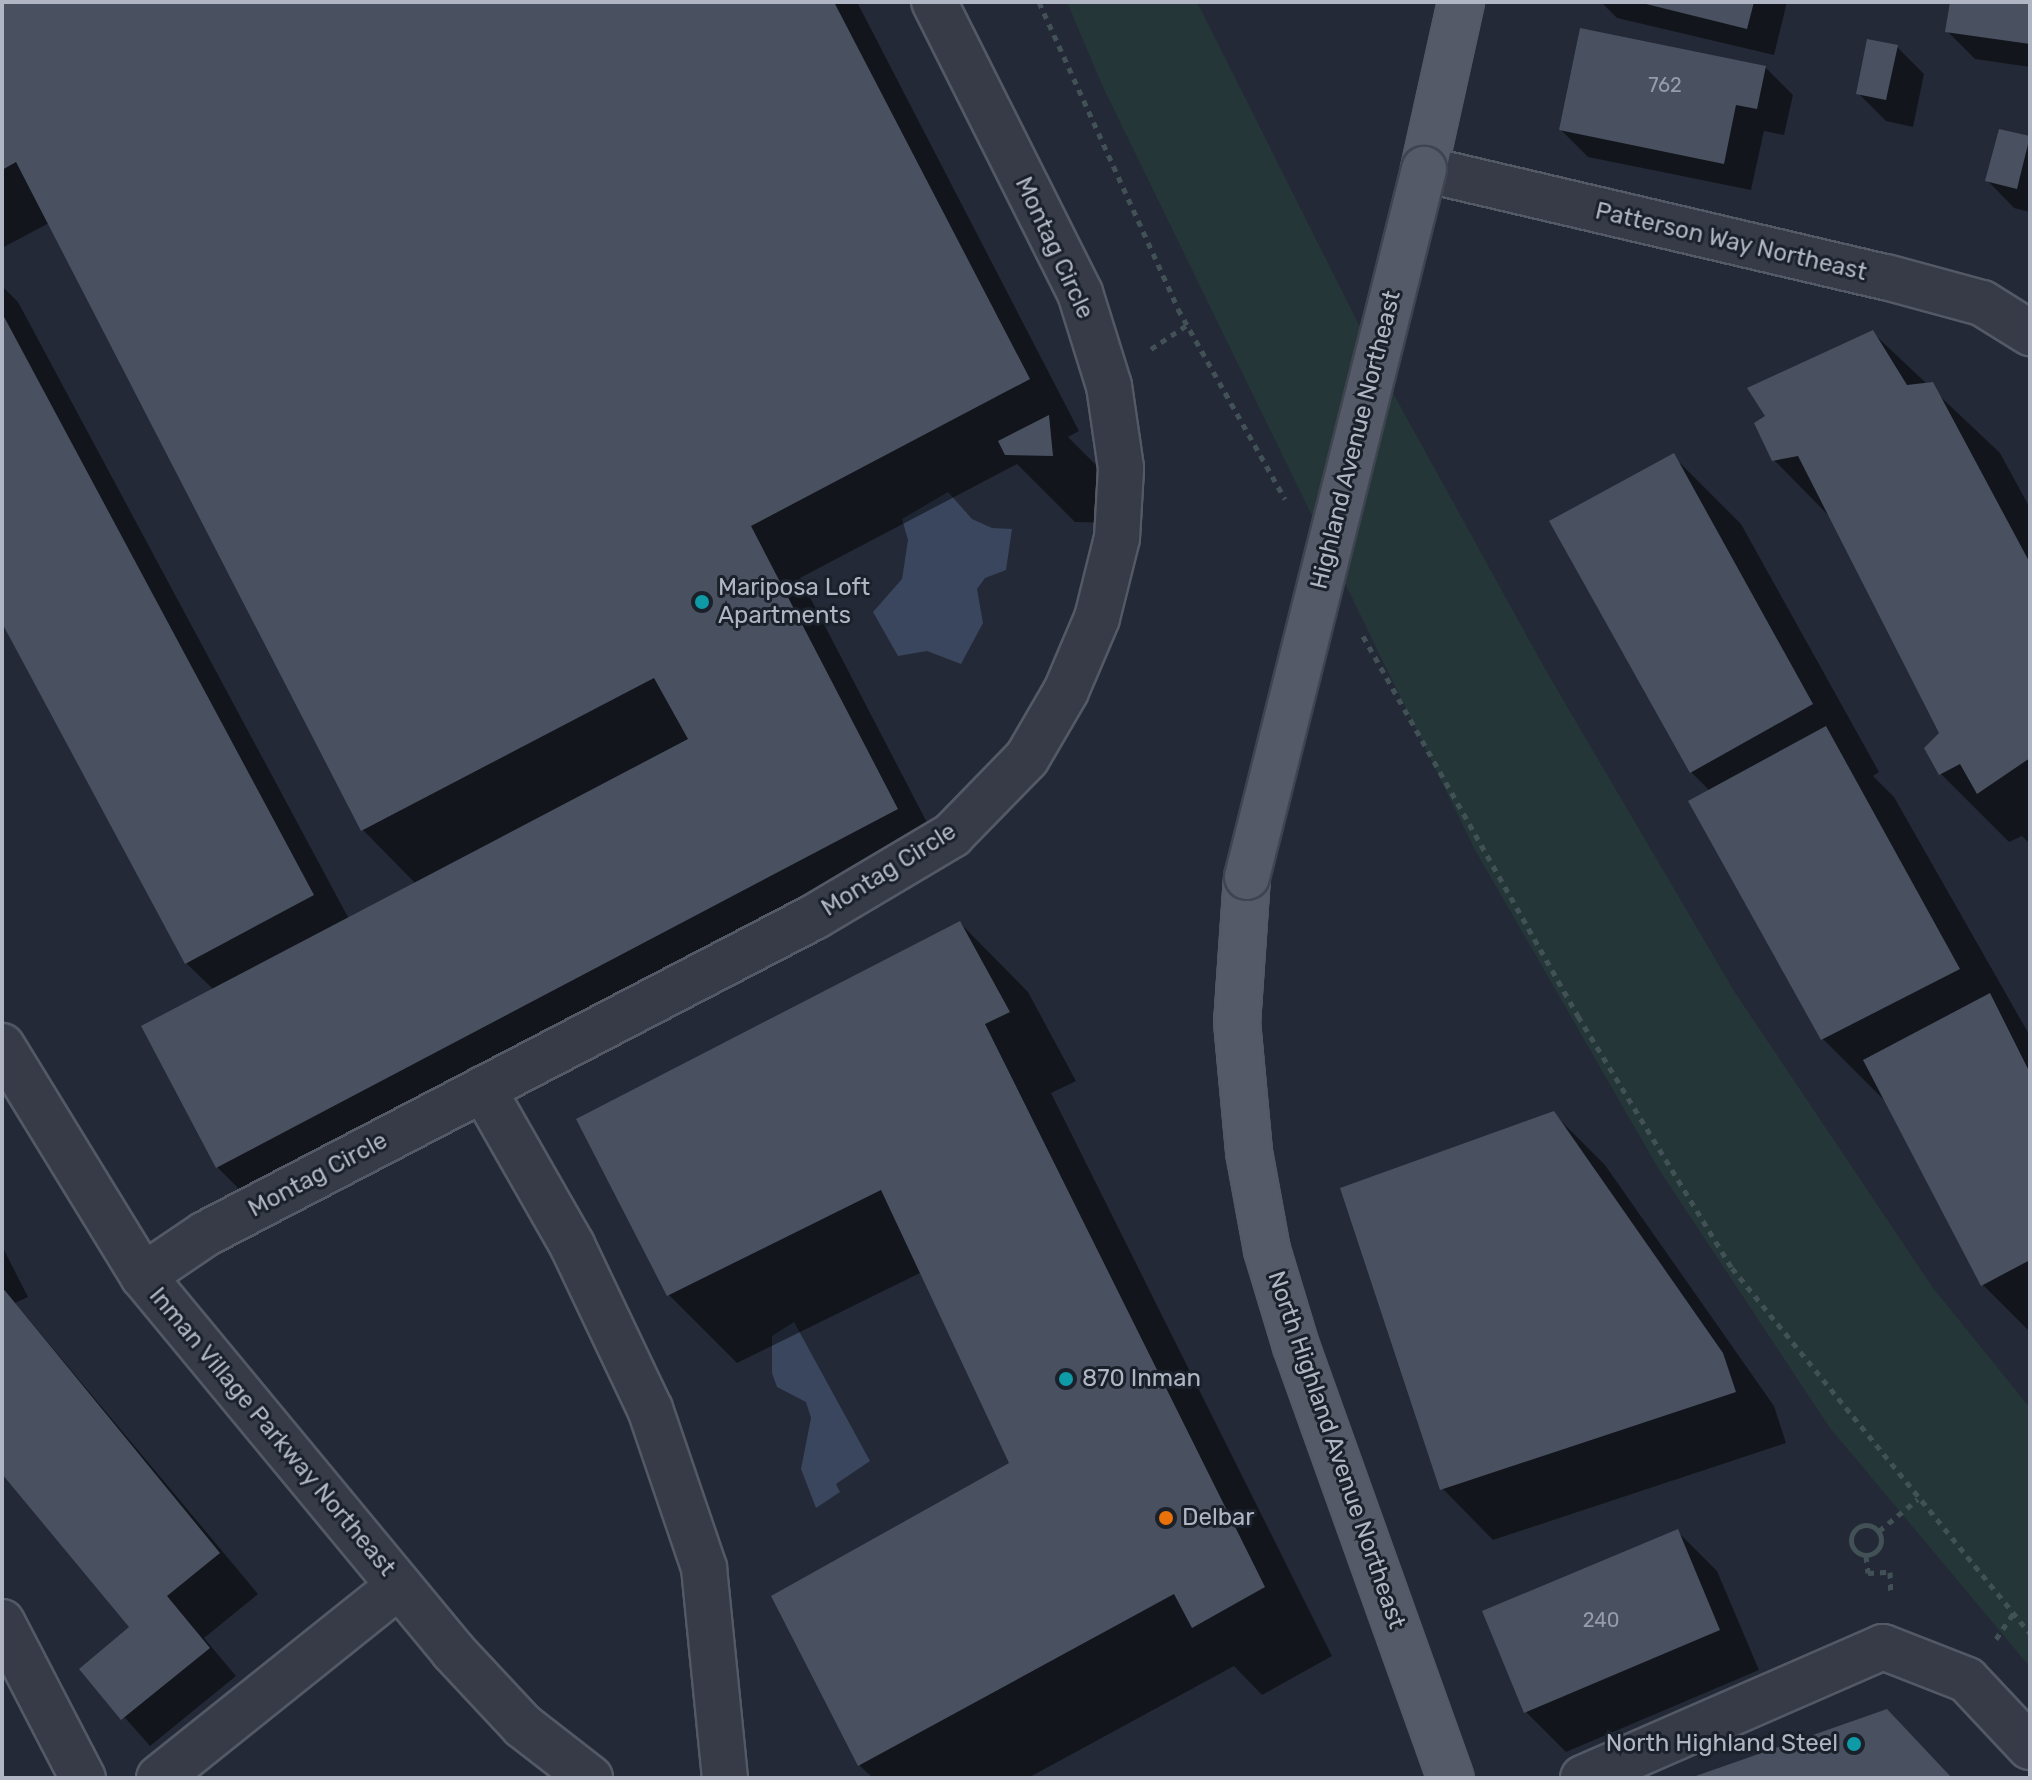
<!DOCTYPE html>
<html>
<head>
<meta charset="utf-8">
<style>
	body { margin:0 }
	#map { position:relative; width:2032px; height:1780px; overflow:hidden; background:#232936; font-family:Rubik,sans-serif }
	div>[style] { position:absolute }
	[style*='--x'] { left:calc(var(--x)*1px); top:calc(var(--y)*1px); width:calc(var(--w)*1px); rotate:calc(var(--a)*1deg) }
	.green>* { inset:0; background:#253638 }
	.water>* { inset:0; background:#39465e }
	.shadow>* { inset:0; background:#0007 }
	.building>* { inset:0; background:#495060 }
	.path>* { height:5px; margin-top:-2.5px; transform-origin:0; background:repeating-linear-gradient(90deg,#425155 0 6px,transparent 0 12px) }
	.path>.ring { margin:-2.5px; padding:0; box-sizing:content-box; background:none; border:5px solid #425155; border-radius:50% }
	.roads { filter:drop-shadow(2px 0 #535965) drop-shadow(-2px 0 #535965) drop-shadow(0 2px #535965) drop-shadow(0 -2px #535965) }
	.minor>* { height:44px; margin:-22px; padding:0 22px; transform-origin:22px; border-radius:22px; background:#363b47 }
	.major>* { height:44px; margin:-22px; padding:0 22px; transform-origin:22px; border-radius:22px; background:#545a67 }
	.bridges { filter:drop-shadow(2px 0 #3f4550) drop-shadow(-2px 0 #3f4550) drop-shadow(0 2px #3f4550) drop-shadow(0 -2px #3f4550) }
	.major-bridge>* { height:44px; margin:-22px; padding:0 22px; transform-origin:22px; border-radius:22px; background:#545a67 }
	.dots>* { width:22px; height:22px; translate:-50% -50%; box-sizing:border-box; border:4px solid #1b212b; border-radius:50% }
	span { translate:-50% -50%; white-space:nowrap; text-align:center; line-height:1.15; -webkit-text-stroke:6px #1b212b; paint-order:stroke }
	.number-label { font-size:20px; color:#969caa }
	.number-label span { -webkit-text-stroke-width:0 }
	.street-label { font-size:24px; color:#b0b6c3 }
	.poi-label { font-size:24px; color:#b0b6c3 }
	.left { translate:0 -50%; text-align:left }
	.right { translate:-100% -50%; text-align:right }
	.frame { position:absolute; inset:0; border:4px solid #b0b6c3; pointer-events:none }
</style>
</head>
<body>
<div id="map">
	<div class="green">
		<i style="clip-path:polygon(1067px 2px,1197px 2px,1394px 395px,1545px 669px,1734px 991px,1933px 1288px,2030px 1408px,2030px 1667px,1830px 1428px,1658px 1168px,1474px 848px,1103px 87px)"></i>
	</div>
	<div class="water">
		<i style="clip-path:polygon(948px 492px,972px 519px,992px 528px,1012px 529px,1006px 570px,985px 578px,977px 589px,983px 623px,961px 664px,927px 651px,898px 656px,873px 612px,902px 579px,908px 540px,902px 519px)"></i>
		<i style="clip-path:polygon(794px 1322px,870px 1461px,836px 1484px,840px 1492px,816px 1508px,801px 1469px,811px 1418px,806px 1402px,777px 1387px,772px 1373px,772px 1336px)"></i>
	</div>
	<div class="shadow">
		<i style="clip-path:polygon(2px 2px,857px 2px,1079px 431px,1068px 437px,1116px 485px,1120px 523px,1075px 522px,1017px 464px,800px 578px,947px 861px,268px 1218px,217px 1167px,214px 990px,186px 963px,2px 618px,2px 286px,18px 302px,349px 919px,416px 884px,362px 829px,49px 223px,2px 248px)"></i>
		<i style="clip-path:polygon(1601px 2px,1787px 2px,1774px 55px,1617px 18px)"></i>
		<i style="clip-path:polygon(1952px 2px,2030px 2px,2030px 67px,1975px 59px,1947px 31px)"></i>
		<i style="clip-path:polygon(1897px 47px,1924px 74px,1913px 127px,1886px 121px,1858px 93px)"></i>
		<i style="clip-path:polygon(1765px 67px,1793px 95px,1784px 135px,1764px 131px,1751px 190px,1588px 157px,1561px 130px)"></i>
		<i style="clip-path:polygon(2000px 131px,2030px 138px,2030px 212px,2014px 208px,1987px 180px)"></i>
		<i style="clip-path:polygon(1872px 332px,2000px 453px,2030px 508px,2030px 844px,2022px 836px,2009px 842px,1941px 774px,1941px 733px,1832px 519px,1774px 460px)"></i>
		<i style="clip-path:polygon(1673px 456px,1741px 524px,1879px 772px,1873px 776px,1894px 797px,2030px 1036px,2030px 1332px,1983px 1285px,1889px 1105px,1822px 1038px,1710px 791px,1691px 772px)"></i>
		<i style="clip-path:polygon(960px 923px,1028px 992px,1076px 1081px,1051px 1093px,1332px 1656px,1262px 1695px,1234px 1666px,1028px 1778px,873px 1778px,859px 1765px,1011px 1464px,922px 1272px,737px 1363px,669px 1295px)"></i>
		<i style="clip-path:polygon(1554px 1114px,1605px 1165px,1774px 1406px,1786px 1443px,1493px 1540px,1442px 1488px)"></i>
		<i style="clip-path:polygon(2px 1246px,28px 1297px,15px 1303px,258px 1594px,204px 1638px,236px 1676px,150px 1746px,82px 1669px,132px 1628px,2px 1470px)"></i>
		<i style="clip-path:polygon(1677px 1531px,1717px 1571px,1759px 1670px,1566px 1752px,1526px 1712px)"></i>
	</div>
	<div class="building">
		<i style="clip-path:polygon(2px 2px,834px 2px,1030px 379px,751px 526px,898px 809px,216px 1168px,141px 1026px,688px 739px,654px 678px,361px 831px,16px 162px,2px 170px)"></i>
		<i style="clip-path:polygon(1638px 2px,1754px 2px,1747px 29px)"></i>
		<i style="clip-path:polygon(1950px 2px,2030px 2px,2030px 44px,1945px 32px)"></i>
		<i style="clip-path:polygon(1580px 28px,1766px 66px,1757px 109px,1736px 105px,1724px 164px,1559px 130px)"></i>
		<i style="clip-path:polygon(1867px 39px,1898px 45px,1886px 100px,1856px 94px)"></i>
		<i style="clip-path:polygon(1999px 129px,2030px 136px,2017px 189px,1985px 181px)"></i>
		<i style="clip-path:polygon(2px 313px,314px 895px,185px 964px,2px 623px)"></i>
		<i style="clip-path:polygon(1873px 330px,1907px 385px,1933px 382px,2030px 563px,2030px 758px,1977px 794px,1960px 764px,1939px 775px,1924px 748px,1939px 733px,1798px 456px,1772px 461px,1754px 423px,1765px 416px,1747px 388px)"></i>
		<i style="clip-path:polygon(1049px 415px,1053px 456px,1005px 455px,998px 441px)"></i>
		<i style="clip-path:polygon(1674px 453px,1813px 704px,1690px 773px,1549px 521px)"></i>
		<i style="clip-path:polygon(1826px 726px,1960px 969px,1821px 1040px,1688px 801px)"></i>
		<i style="clip-path:polygon(960px 921px,1010px 1012px,985px 1024px,1265px 1587px,1192px 1628px,1174px 1594px,858px 1766px,771px 1596px,1009px 1463px,881px 1190px,667px 1296px,576px 1119px)"></i>
		<i style="clip-path:polygon(1990px 993px,2030px 1073px,2030px 1260px,1981px 1286px,1863px 1060px)"></i>
		<i style="clip-path:polygon(1554px 1111px,1723px 1353px,1736px 1392px,1440px 1490px,1340px 1188px)"></i>
		<i style="clip-path:polygon(2px 1287px,220px 1553px,167px 1596px,210px 1648px,121px 1720px,79px 1669px,129px 1627px,2px 1474px)"></i>
		<i style="clip-path:polygon(1678px 1529px,1720px 1630px,1524px 1713px,1482px 1611px)"></i>
		<i style="clip-path:polygon(1887px 1709px,1952px 1778px,1690px 1778px)"></i>
	</div>
	<div class="path">
		<i style="--x:1039;--y:2;--w:337;--a:65.6"></i>
		<i style="--x:1178;--y:309;--w:218;--a:60.6"></i>
		<i style="--x:1151;--y:349;--w:43;--a:-33.7"></i>
		<i style="--x:1363;--y:636;--w:437;--a:60.5"></i>
		<i style="--x:1578;--y:1016;--w:295;--a:58.6"></i>
		<i style="--x:1732;--y:1268;--w:471;--a:50.8"></i>
		<i class="ring" style="left:1851px;top:1525px;width:25px;height:25px"></i>
		<i style="--x:1879;--y:1531;--w:50;--a:-39.4"></i>
		<i style="--x:1866;--y:1556;--w:17;--a:83"></i>
		<i style="--x:1868;--y:1573;--w:22;--a:-3"></i>
		<i style="--x:1890;--y:1572;--w:23;--a:88"></i>
		<i style="--x:1996;--y:1639;--w:30;--a:-56"></i>
	</div>
	<div class="roads">
		<div class="minor">
			<i style="--x:1424;--y:169;--w:474;--a:13.2"></i>
			<i style="--x:1886;--y:277;--w:99;--a:15.2"></i>
			<i style="--x:1982;--y:303;--w:57;--a:32"></i>
			<i style="--x:2;--y:1046;--w:270;--a:58.5"></i>
			<i style="--x:143;--y:1276;--w:487;--a:50.4"></i>
			<i style="--x:453;--y:1651;--w:103;--a:47"></i>
			<i style="--x:523;--y:1726;--w:85;--a:37.8"></i>
			<i style="--x:483;--y:1089;--w:180;--a:60.3"></i>
			<i style="--x:572;--y:1245;--w:182;--a:64.6"></i>
			<i style="--x:650;--y:1409;--w:168;--a:71.2"></i>
			<i style="--x:704;--y:1568;--w:211;--a:84.3"></i>
			<i style="--x:143;--y:1276;--w:75;--a:-34.1"></i>
			<i style="--x:205;--y:1234;--w:687;--a:-27.5"></i>
			<i style="--x:814;--y:917;--w:161;--a:-30.7"></i>
			<i style="--x:952;--y:835;--w:107;--a:-45.8"></i>
			<i style="--x:1027;--y:758;--w:78;--a:-59.8"></i>
			<i style="--x:1066;--y:691;--w:79;--a:-67"></i>
			<i style="--x:1097;--y:618;--w:82;--a:-76"></i>
			<i style="--x:1117;--y:538;--w:70;--a:-86.7"></i>
			<i style="--x:1121;--y:468;--w:83;--a:-98.3"></i>
			<i style="--x:1109;--y:386;--w:97;--a:-107.3"></i>
			<i style="--x:1080;--y:293;--w:326;--a:-116.6"></i>
			<i style="--x:2;--y:1622;--w:176;--a:62.6"></i>
			<i style="--x:159;--y:1778;--w:307;--a:-38.7"></i>
			<i style="--x:1583;--y:1778;--w:327;--a:-23.6"></i>
			<i style="--x:1883;--y:1647;--w:90;--a:21.4"></i>
			<i style="--x:1967;--y:1680;--w:92;--a:46.8"></i>
		</div>
		<div class="major">
			<i style="--x:1424;--y:169;--w:171;--a:-77.5"></i>
			<i style="--x:1247;--y:877;--w:145;--a:93.9"></i>
			<i style="--x:1237;--y:1022;--w:131;--a:84.7"></i>
			<i style="--x:1249;--y:1152;--w:100;--a:79.6"></i>
			<i style="--x:1267;--y:1250;--w:100;--a:73.2"></i>
			<i style="--x:1296;--y:1346;--w:459;--a:70.3"></i>
		</div>
	</div>
	<div class="bridges">
		<div class="major-bridge">
			<i style="--x:1247;--y:877;--w:730;--a:-75.96"></i>
		</div>
	</div>
	<div class="dots">
		<i style="left:702px;top:602px;background:#0f9aa8"></i>
		<i style="left:1066px;top:1379px;background:#0f9aa8"></i>
		<i style="left:1166px;top:1518px;background:#e8710a"></i>
		<i style="left:1854px;top:1744px;background:#0f9aa8"></i>
	</div>
	<div class="number-label">
		<span style="left:1665px;top:85px">762</span>
		<span style="left:1601px;top:1620px">240</span>
	</div>
	<div class="street-label">
		<span style="left:1731px;top:242px;rotate:13deg">Patterson Way Northeast</span>
		<span style="left:1054px;top:248px;rotate:65deg">Montag Circle</span>
		<span style="left:1356px;top:440px;rotate:-76deg">Highland Avenue Northeast</span>
		<span style="left:889px;top:870px;rotate:-32deg">Montag Circle</span>
		<span style="left:318px;top:1175px;rotate:-28deg">Montag Circle</span>
		<span style="left:272px;top:1432px;rotate:50deg">Inman Village Parkway Northeast</span>
		<span style="left:1336px;top:1450px;rotate:71deg">North Highland Avenue Northeast</span>
	</div>
	<div class="poi-label">
		<span class="left" style="left:718px;top:602px">Mariposa Loft<br>Apartments</span>
		<span class="left" style="left:1082px;top:1379px">870 Inman</span>
		<span class="left" style="left:1182px;top:1518px">Delbar</span>
		<span class="right" style="left:1838px;top:1744px">North Highland Steel</span>
	</div>
	<div class="frame"></div>
</div>
</body>
</html>
